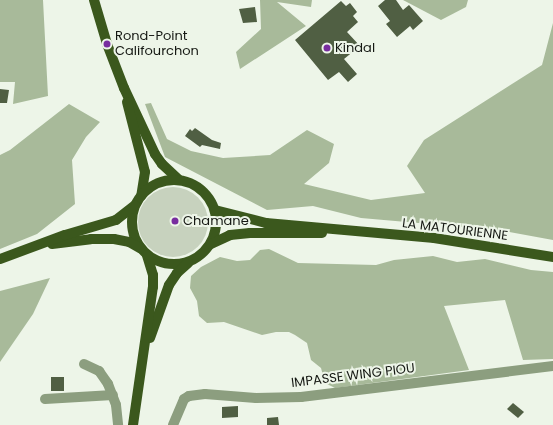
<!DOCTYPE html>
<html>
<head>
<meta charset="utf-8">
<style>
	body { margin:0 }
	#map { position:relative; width:553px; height:425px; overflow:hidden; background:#edf5e8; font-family:Poppins,sans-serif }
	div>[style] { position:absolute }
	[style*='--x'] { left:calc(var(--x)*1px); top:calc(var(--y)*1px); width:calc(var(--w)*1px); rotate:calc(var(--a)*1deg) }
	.green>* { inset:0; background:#c7d2be }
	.round { border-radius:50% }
	.forest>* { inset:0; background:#a8ba9a }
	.building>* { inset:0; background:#505f43 }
	.minor>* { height:10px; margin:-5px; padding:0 5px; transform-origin:5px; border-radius:5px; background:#8c9e7f }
	.major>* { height:10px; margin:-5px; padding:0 5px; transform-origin:5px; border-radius:5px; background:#3b581d }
	.major>.ring { margin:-5px; padding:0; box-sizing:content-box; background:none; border:10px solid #3b581d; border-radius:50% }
	.dots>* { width:11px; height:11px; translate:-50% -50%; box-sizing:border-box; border:2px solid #edf5e8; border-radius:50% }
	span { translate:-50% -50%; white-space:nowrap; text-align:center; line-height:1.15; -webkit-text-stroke:4px #edf5e8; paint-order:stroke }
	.poi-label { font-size:13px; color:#151813 }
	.left { translate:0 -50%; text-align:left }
	.street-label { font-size:13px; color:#151813 }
</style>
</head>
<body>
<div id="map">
	<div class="green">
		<i class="round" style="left:138px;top:187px;width:70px;height:70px"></i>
	</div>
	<div class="forest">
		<i style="clip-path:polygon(0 0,43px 0,48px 96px,13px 104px,15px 82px,0 82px)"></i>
		<i style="clip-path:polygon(260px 0,312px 0,311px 7px,277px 2px,306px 26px,240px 69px,236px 52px,261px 29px)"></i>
		<i style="clip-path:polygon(403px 0,468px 0,466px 7px,441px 20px)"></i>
		<i style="clip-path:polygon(553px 23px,553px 240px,498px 230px,361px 218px,313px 206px,267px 210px,165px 157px,145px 104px,151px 103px,167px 139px,191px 151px,223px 158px,270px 155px,307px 130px,334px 144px,329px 163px,304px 184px,371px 200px,425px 193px,407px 166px,424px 140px,542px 65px)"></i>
		<i style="clip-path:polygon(69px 104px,100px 122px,86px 137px,72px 160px,75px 204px,37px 234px,0 249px,0 155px,10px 150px)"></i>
		<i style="clip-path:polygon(269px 249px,298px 263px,376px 265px,394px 260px,433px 256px,457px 262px,485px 259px,531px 270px,553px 272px,553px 359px,523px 360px,505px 300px,444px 306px,469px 370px,335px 388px,325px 383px,321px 368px,311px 360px,307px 343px,295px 335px,289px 332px,276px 332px,262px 335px,224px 322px,207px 323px,199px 316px,197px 301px,190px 288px,191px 276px,201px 267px,220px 257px,237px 261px,250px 260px,260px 250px)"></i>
		<i style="clip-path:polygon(50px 278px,33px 314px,0 362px,0 291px)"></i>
	</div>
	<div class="building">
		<i style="clip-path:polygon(385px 0,396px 0,403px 10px,409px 5px,423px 21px,413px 30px,410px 26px,397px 37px,386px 24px,390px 21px,378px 6px)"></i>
		<i style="clip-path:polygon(341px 1px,346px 6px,350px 3px,357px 12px,353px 16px,358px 22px,347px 32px,360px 46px,344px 59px,357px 74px,348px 82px,339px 72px,328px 80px,295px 40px)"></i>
		<i style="clip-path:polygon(255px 7px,257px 22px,243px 23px,239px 9px)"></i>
		<i style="clip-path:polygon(0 89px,9px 90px,7px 103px,0 103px)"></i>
		<i style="clip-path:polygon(195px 128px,212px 140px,221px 143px,220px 149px,202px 145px,200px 147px,185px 136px,190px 129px,192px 131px)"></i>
		<i style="clip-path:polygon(51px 377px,64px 377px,64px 391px,51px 391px)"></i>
		<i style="clip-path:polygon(513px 403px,524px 412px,518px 418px,507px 409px)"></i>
		<i style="clip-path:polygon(238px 406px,238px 417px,222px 418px,222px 407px)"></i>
		<i style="clip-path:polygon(278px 417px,279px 425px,267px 425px,267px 418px)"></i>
	</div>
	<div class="minor">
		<i style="--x:84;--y:364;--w:17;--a:25"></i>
		<i style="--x:99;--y:371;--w:16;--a:55"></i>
		<i style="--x:108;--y:384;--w:22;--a:69"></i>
		<i style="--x:116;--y:405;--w:20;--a:84"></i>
		<i style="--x:45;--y:399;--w:68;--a:-3.4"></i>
		<i style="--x:173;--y:425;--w:28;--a:-67"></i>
		<i style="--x:184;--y:399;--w:6;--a:-31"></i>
		<i style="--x:189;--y:396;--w:16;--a:-7"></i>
		<i style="--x:205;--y:394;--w:51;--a:4.5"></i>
		<i style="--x:256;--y:398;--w:45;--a:-1.3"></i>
		<i style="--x:301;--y:397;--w:254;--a:-7"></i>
	</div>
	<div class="major">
		<i style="--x:94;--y:0;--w:46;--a:73.5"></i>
		<i style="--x:107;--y:44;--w:47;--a:68.9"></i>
		<i style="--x:124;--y:88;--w:73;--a:64.8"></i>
		<i style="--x:155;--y:154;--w:12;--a:55"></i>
		<i style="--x:162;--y:164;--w:23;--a:43"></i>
		<i style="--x:127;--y:102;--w:72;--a:75.6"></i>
		<i style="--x:145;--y:172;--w:24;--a:99"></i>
		<i class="ring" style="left:132px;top:180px;width:74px;height:74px"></i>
		<i style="--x:215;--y:210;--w:53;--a:14.3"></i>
		<i style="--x:266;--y:223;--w:169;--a:5.1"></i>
		<i style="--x:434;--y:238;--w:121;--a:9.1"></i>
		<i style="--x:52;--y:244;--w:39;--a:-7"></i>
		<i style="--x:91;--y:239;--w:23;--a:0"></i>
		<i style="--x:114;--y:239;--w:15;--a:11"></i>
		<i style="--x:129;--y:242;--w:13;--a:29"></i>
		<i style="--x:211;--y:244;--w:21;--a:-25"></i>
		<i style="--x:230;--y:235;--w:20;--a:-6"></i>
		<i style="--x:250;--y:233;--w:72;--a:0"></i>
		<i style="--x:0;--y:259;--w:69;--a:-20.3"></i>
		<i style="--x:65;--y:235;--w:53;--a:-16.4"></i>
		<i style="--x:116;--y:220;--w:24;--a:-38"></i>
		<i style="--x:150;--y:338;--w:56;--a:-70.3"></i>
		<i style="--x:169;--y:285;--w:14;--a:-56"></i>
		<i style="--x:177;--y:273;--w:15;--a:-42"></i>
		<i style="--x:133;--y:425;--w:139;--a:-81.8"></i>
		<i style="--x:153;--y:287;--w:12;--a:-90"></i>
		<i style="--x:153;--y:275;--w:21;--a:-107"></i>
	</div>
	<div class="dots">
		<i style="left:107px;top:44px;background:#782d9f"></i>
		<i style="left:327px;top:48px;background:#782d9f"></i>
		<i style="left:175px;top:221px;background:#782d9f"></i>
	</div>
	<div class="poi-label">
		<span class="left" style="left:115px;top:44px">Rond-Point<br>Califourchon</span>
		<span class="left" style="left:335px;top:48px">Kindal</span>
		<span class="left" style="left:183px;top:221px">Chamane</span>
	</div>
	<div class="street-label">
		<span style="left:455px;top:230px;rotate:7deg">LA MATOURIENNE</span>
		<span style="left:353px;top:376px;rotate:-7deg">IMPASSE WING PIOU</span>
	</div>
</div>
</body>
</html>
